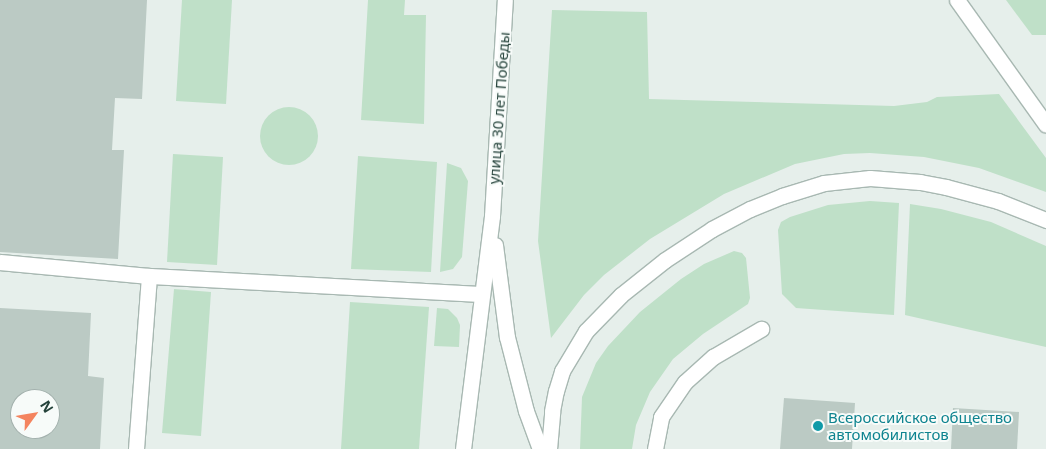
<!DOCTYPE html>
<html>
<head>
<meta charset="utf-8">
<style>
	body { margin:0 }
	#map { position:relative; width:1046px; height:449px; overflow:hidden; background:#e6efeb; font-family:"Noto Sans",sans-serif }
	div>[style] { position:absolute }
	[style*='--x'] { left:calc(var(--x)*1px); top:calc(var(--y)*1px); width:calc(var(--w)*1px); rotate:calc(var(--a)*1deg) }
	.green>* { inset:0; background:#bfe0c8 }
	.round { border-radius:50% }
	.building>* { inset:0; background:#bbcac4 }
	.roads { filter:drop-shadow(1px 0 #a8b8b2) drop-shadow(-1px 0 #a8b8b2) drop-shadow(0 1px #a8b8b2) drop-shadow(0 -1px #a8b8b2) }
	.minor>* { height:15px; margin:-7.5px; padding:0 7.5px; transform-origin:7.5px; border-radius:7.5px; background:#fff }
	.dots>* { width:14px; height:14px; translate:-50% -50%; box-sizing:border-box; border:2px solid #f7fbf9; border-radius:50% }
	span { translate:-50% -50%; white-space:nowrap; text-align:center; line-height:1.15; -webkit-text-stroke:4px #f7fbf9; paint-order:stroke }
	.street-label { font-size:15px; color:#24423a }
	.culture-label { font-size:15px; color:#0d838f }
	.left { translate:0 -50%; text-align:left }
	.north { position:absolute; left:10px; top:389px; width:50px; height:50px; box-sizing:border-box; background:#f7fbf9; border:1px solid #a3b1ad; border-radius:50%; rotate:58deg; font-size:14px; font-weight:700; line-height:20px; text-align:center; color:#24423a }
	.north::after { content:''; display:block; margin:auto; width:18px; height:22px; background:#f4845f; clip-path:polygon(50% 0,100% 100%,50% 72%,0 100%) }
</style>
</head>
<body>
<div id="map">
	<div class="green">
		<i style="clip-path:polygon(182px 0,232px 0,226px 104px,176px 101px)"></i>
		<i style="clip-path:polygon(368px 0,405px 0,404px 15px,426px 15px,424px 124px,361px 120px)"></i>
		<i style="clip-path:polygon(1006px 0,1046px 0,1046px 35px,1032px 35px)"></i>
		<i style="clip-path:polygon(552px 10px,647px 12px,649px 99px,894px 106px,927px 102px,937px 97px,999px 94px,1046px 158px,1046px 192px,979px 168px,924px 157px,870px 153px,844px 154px,795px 164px,724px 194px,650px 239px,604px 275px,584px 295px,551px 338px,538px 241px)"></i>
		<i class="round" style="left:260px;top:107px;width:58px;height:58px"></i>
		<i style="clip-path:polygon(173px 154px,223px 157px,217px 265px,167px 262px)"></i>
		<i style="clip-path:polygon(358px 156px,437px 162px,431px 272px,351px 269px)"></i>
		<i style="clip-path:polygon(447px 163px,461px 168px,468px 181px,462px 257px,453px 269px,440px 272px)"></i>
		<i style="clip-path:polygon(870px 201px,899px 203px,894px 315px,796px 308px,782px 294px,778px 230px,781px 222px,790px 217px,828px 205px)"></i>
		<i style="clip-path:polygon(910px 204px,941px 209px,991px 222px,1046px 246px,1046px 347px,905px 315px)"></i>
		<i style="clip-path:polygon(734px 251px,742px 253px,746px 258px,750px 298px,748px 304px,703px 334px,673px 359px,650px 392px,636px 425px,632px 449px,580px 449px,582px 397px,596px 363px,608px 346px,640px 312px,681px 279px,704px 264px)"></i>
		<i style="clip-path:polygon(174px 289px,211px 292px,201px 436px,162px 433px)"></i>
		<i style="clip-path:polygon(350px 302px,429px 307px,419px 449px,341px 449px)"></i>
		<i style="clip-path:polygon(437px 308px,448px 309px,457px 318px,460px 325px,459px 347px,434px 346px)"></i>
	</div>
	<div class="building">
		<i style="clip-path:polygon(0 0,147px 0,142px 99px,115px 98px,112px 150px,124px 150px,118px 259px,0 252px)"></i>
		<i style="clip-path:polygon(evenodd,0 308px,91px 313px,88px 376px,104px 378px,100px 449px,0 449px,0 308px,20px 399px,50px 399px,50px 429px,20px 429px,20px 399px)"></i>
		<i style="clip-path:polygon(784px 398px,855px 403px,852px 449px,780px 449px)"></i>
		<i style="clip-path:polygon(953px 408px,1019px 412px,1017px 449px,951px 449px)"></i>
	</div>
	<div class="roads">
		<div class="minor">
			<i style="--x:957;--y:0;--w:153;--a:54.5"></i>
			<i style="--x:495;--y:245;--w:93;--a:82.6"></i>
			<i style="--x:507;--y:337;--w:76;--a:75.6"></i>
			<i style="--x:526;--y:411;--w:40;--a:69.8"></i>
			<i style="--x:0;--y:262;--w:150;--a:5.4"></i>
			<i style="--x:136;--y:449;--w:173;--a:-85.7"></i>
			<i style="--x:149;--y:276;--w:333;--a:3.1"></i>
			<i style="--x:463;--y:449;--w:235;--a:-82.9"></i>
			<i style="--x:492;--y:216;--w:216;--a:-86.6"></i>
			<i style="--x:549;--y:449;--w:38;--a:-85"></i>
			<i style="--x:552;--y:411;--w:20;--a:-79"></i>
			<i style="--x:556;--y:391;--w:21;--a:-73"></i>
			<i style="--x:562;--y:371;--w:47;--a:-59"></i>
			<i style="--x:586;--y:331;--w:50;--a:-45.8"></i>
			<i style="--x:621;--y:295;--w:56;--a:-38.5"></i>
			<i style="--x:665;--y:260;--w:56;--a:-33.4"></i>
			<i style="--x:712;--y:229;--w:43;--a:-27.8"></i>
			<i style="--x:750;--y:209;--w:35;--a:-22"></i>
			<i style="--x:782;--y:196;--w:44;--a:-17.2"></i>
			<i style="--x:824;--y:183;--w:46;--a:-6.2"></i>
			<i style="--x:870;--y:178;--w:50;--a:4.6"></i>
			<i style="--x:920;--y:182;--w:26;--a:11"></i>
			<i style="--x:946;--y:187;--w:54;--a:15.1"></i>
			<i style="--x:998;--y:201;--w:52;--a:21.6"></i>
			<i style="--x:655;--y:449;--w:33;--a:-79"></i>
			<i style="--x:661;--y:417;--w:42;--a:-55.6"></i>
			<i style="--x:685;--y:382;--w:38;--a:-42"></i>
			<i style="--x:713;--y:357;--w:56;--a:-30.3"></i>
		</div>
	</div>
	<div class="dots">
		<i style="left:818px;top:426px;background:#0f9aa8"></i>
	</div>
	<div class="street-label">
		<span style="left:499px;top:108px;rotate:-86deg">улица 30 лет Победы</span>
	</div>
	<div class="culture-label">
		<span class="left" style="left:828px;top:426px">Всероссийское общество<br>автомобилистов</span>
	</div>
	<div class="north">N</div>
</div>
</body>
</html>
